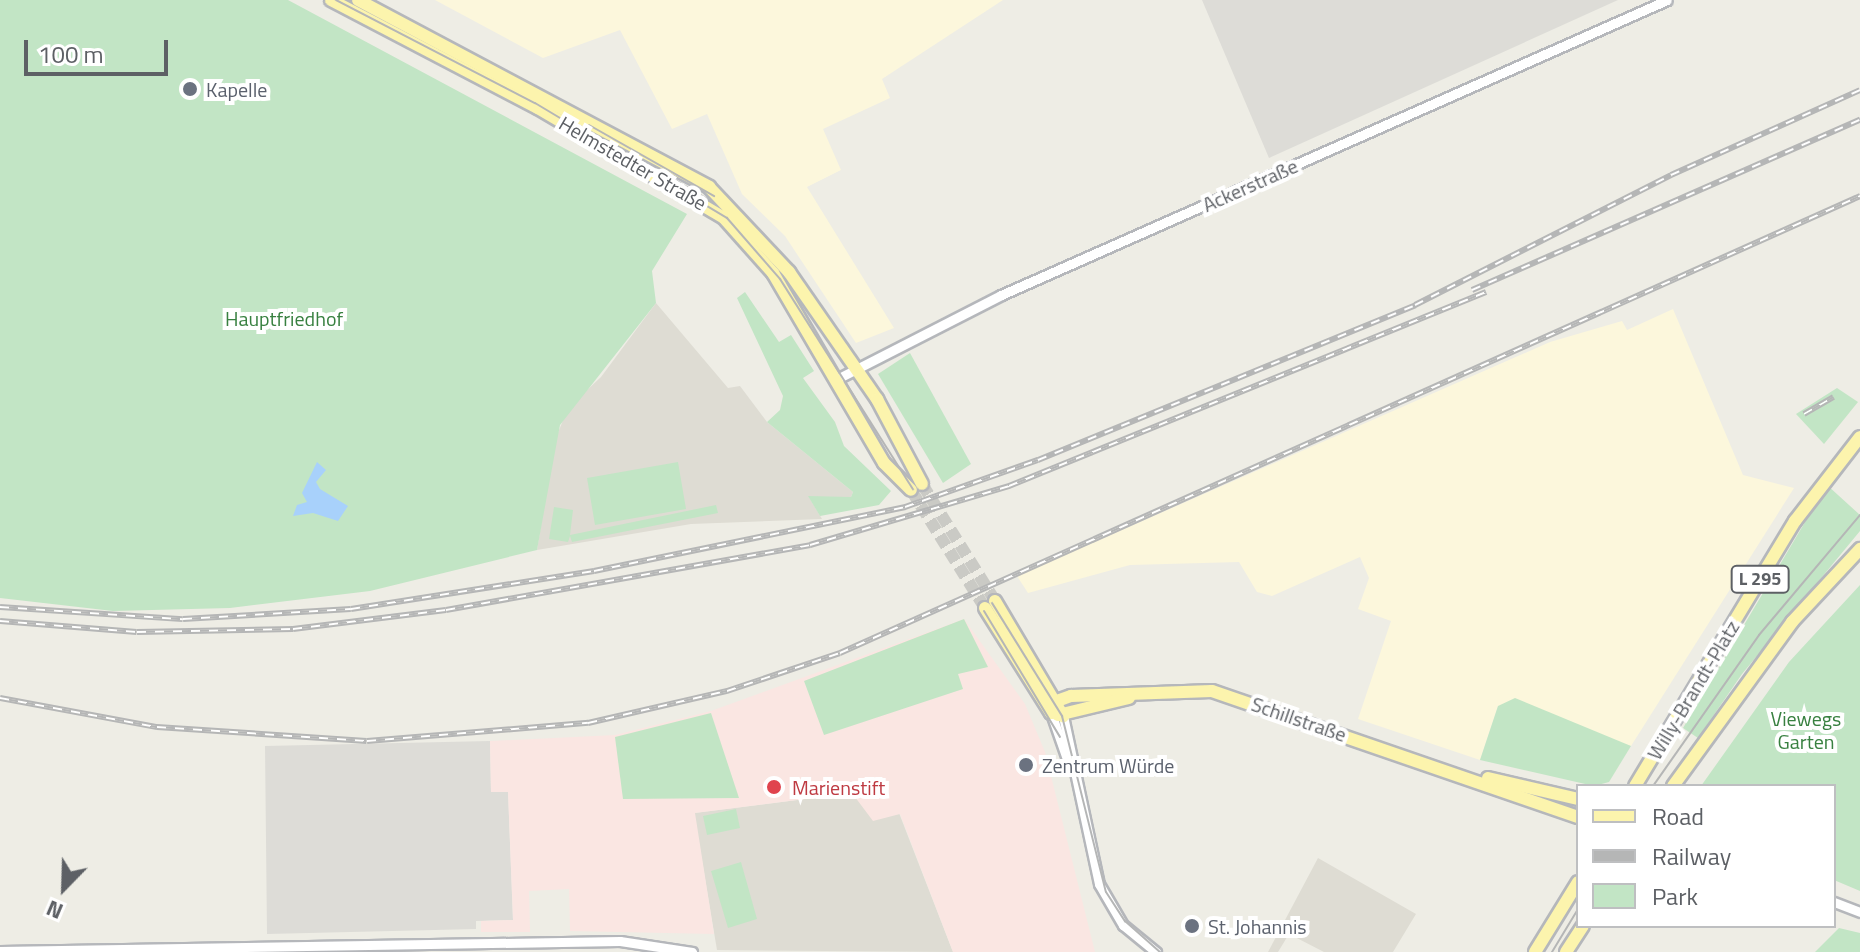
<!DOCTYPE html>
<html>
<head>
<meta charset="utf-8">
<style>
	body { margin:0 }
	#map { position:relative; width:1860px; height:952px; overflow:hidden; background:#eeede5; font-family:"Titillium Web",sans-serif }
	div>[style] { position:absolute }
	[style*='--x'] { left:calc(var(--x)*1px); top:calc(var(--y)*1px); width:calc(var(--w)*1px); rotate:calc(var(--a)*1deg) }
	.commercial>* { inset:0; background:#fcf7dc }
	.industrial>* { inset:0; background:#dddcd7 }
	.education>* { inset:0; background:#dedcd3 }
	.medical>* { inset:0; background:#fae6e2 }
	.green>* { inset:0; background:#c2e5c5 }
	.water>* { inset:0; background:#a8d1fb }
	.major-tunnel>* { height:12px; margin-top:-6px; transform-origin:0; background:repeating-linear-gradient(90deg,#cacac5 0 12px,transparent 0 18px) }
	.roads { filter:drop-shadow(2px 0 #b5b7bb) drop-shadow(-2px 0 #b5b7bb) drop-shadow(0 2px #b5b7bb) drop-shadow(0 -2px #b5b7bb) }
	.minor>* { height:9px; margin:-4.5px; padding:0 4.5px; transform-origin:4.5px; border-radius:4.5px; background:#fff }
	.major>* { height:12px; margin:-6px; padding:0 6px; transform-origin:6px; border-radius:6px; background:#fcf4ad }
	.tram>* { height:2px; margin:-1px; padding:0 1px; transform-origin:1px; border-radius:1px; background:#b5b6b6 }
	.rail>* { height:6px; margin-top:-3px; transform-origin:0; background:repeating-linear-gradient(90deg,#fff 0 9px,#b5b6b6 0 18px); box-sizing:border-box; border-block:2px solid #b5b6b6 }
	.dots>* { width:22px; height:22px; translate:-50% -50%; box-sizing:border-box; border:4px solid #fff; border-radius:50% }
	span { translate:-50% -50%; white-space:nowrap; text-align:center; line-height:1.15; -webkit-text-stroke:8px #fff; paint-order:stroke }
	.shield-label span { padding:2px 6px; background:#fff; border:2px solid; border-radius:6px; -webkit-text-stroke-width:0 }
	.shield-label { font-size:18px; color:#5d6065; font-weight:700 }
	.worship-label { font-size:20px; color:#5b616d }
	.left { translate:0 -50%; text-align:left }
	.street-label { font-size:20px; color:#5d6065 }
	.park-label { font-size:20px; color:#388040 }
	.health-label { font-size:20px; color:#be3a42 }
	.legend { position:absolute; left:1576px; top:784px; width:260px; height:144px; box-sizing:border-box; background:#fff; border:2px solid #bebfc1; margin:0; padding:10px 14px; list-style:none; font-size:24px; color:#5d6065 }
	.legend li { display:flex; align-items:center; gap:16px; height:40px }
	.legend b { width:40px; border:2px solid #bebfc1 }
	.north { position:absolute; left:24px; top:848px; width:80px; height:80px; -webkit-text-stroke:6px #fff; paint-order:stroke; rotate:203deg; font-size:22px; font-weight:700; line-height:32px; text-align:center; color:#5d6065 }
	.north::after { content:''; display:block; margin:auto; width:28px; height:36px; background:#5d6065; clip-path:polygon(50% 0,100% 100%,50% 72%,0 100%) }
	.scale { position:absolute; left:24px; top:40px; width:144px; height:36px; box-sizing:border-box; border:4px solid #5d6065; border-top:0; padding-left:10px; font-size:24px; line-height:28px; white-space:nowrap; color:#5d6065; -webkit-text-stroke:6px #fff; paint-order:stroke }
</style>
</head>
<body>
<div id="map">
	<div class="commercial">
		<i style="clip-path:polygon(435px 0,1003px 0,882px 79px,890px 98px,823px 129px,841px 170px,807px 187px,894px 328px,856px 343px,785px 236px,742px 194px,707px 114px,672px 129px,620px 30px,543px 58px)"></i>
		<i style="clip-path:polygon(1673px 309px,1743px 475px,1794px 488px,1631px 746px,1498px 706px,1480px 760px,1358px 719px,1391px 621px,1358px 609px,1369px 578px,1360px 557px,1272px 596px,1257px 592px,1239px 562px,1130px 565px,1028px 593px,1017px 576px,1550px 342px,1622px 321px,1627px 330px)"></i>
	</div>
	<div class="industrial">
		<i style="clip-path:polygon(1202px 0,1618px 0,1269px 158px)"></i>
		<i style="clip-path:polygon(490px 741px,491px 792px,508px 791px,513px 920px,476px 921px,476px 929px,267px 934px,265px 746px)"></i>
	</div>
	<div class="education">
		<i style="clip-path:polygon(656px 303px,728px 388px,740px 386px,767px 422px,853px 492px,851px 497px,809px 497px,822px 519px,691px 524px,537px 550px,555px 440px,568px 408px,601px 377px)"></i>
		<i style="clip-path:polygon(852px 793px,899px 813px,953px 952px,717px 950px,694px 813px)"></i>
		<i style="clip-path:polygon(1318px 858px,1416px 914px,1393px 952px,1324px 952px,1289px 934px,1278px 952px,1268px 952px)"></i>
	</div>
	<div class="medical">
		<i style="clip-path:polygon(964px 619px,1025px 704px,1045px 752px,1095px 952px,953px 952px,900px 814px,873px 821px,852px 793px,695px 813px,714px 934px,570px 931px,569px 889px,529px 891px,530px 932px,481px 932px,481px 921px,513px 920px,508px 792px,491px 792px,490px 741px,615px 735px,711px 711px)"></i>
	</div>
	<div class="green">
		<i style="clip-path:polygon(0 0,288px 0,687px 214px,652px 271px,656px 303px,560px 425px,537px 550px,370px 591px,230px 608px,113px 611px,0 598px)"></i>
		<i style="clip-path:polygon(745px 292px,779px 342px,791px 335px,814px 371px,803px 378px,835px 422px,844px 446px,891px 491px,879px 505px,820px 516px,808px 496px,851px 497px,853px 492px,767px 422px,780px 410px,783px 396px,737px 298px)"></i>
		<i style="clip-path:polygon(910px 353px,971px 464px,943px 483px,878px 374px)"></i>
		<i style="clip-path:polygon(1837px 388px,1858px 402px,1824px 444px,1796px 414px)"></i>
		<i style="clip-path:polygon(678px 462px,686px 509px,595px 525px,587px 478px)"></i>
		<i style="clip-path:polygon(1827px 485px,1860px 515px,1860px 531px,1742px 674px,1698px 738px,1683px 728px)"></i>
		<i style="clip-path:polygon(716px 505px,718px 513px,572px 542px,570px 536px,568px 542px,549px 539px,554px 507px,573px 510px,570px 535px)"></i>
		<i style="clip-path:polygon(1860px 585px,1860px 891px,1834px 880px,1834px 786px,1701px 786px,1789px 662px)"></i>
		<i style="clip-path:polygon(964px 619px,988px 667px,958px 674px,963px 689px,824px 735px,804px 681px)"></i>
		<i style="clip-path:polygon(1515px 698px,1631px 746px,1609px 782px,1594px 786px,1480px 760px,1498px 706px)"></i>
		<i style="clip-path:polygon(711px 713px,739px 798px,623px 799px,615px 737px)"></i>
		<i style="clip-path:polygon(736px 809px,740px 828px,707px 835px,703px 816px)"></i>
		<i style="clip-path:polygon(741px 862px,757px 919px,728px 928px,711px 871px)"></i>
		<i style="clip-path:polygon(1839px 928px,1860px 933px,1860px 952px,1815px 952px)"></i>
	</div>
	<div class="water">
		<i style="clip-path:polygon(317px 462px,326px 470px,316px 482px,320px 489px,348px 506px,338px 521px,313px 513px,293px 516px,297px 505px,307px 502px,302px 493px)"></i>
	</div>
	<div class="major-tunnel">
		<i style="--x:922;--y:484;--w:138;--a:58"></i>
		<i style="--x:911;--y:490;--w:139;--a:57.9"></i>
	</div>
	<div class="roads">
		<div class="minor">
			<i style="--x:837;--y:379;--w:184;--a:-27.1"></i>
			<i style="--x:1001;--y:295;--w:728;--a:-23.89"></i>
			<i style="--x:1051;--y:713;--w:52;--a:70.9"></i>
			<i style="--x:1063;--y:716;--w:172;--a:77.9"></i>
			<i style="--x:1099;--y:884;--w:48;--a:59.7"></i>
			<i style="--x:1123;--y:925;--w:43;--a:39.3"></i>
			<i style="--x:1834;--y:902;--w:28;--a:21"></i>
			<i style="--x:0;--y:951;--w:620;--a:-0.92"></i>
			<i style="--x:620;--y:941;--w:73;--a:8.7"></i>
		</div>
		<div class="major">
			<i style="--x:331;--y:0;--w:233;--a:27.6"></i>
			<i style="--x:538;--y:108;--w:216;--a:30.6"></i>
			<i style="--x:724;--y:218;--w:74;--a:48.3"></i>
			<i style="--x:773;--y:273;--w:220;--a:59.7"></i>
			<i style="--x:884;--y:463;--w:38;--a:45"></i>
			<i style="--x:358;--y:0;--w:398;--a:28"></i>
			<i style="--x:709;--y:187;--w:117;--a:46.7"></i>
			<i style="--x:789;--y:272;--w:155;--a:55.3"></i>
			<i style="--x:877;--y:399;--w:96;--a:62.1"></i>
			<i style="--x:995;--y:601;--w:134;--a:59.4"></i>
			<i style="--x:985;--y:608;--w:124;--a:57.8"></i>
			<i style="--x:1051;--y:713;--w:13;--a:-63"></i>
			<i style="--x:1057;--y:701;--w:15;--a:-20"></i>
			<i style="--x:1071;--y:696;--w:141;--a:-2"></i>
			<i style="--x:1212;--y:691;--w:387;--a:19"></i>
			<i style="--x:1058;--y:715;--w:73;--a:-13.5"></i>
			<i style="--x:1488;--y:778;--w:92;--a:13.1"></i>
			<i style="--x:1635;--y:786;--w:310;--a:-58.9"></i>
			<i style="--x:1795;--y:521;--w:106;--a:-52.3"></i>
			<i style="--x:1673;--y:786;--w:203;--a:-54"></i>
			<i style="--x:1792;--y:622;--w:100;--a:-47"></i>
			<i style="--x:1535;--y:952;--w:82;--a:-58.4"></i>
			<i style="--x:1566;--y:952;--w:31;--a:-57"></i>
		</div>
	</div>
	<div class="tram">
		<i style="--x:336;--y:0;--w:224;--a:27.4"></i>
		<i style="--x:535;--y:103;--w:224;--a:30.9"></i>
		<i style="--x:727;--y:218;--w:81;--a:49"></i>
		<i style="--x:780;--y:279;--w:249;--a:57.7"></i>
		<i style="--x:589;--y:125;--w:144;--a:29.6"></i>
		<i style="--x:992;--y:603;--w:133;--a:58.2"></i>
		<i style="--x:1062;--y:716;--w:181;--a:76"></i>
		<i style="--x:1106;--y:892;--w:35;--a:57"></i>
		<i style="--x:1125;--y:921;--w:47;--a:41.5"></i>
		<i style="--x:984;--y:611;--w:147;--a:58.9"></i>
		<i style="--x:1653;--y:786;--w:184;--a:-54.9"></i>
		<i style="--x:1759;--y:635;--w:157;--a:-49.9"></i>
		<i style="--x:1552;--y:952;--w:50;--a:-58.8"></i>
	</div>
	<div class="rail">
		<i style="--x:1472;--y:290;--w:424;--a:-23.7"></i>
		<i style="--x:1804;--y:414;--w:34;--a:-30"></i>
		<i style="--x:0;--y:607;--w:183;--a:3.8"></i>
		<i style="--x:183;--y:619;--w:168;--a:-3.4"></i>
		<i style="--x:351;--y:609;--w:246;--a:-8.9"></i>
		<i style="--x:594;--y:571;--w:318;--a:-11.6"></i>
		<i style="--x:905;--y:507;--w:141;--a:-19.5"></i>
		<i style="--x:1038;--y:460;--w:408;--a:-22.3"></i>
		<i style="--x:1415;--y:305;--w:287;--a:-26.9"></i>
		<i style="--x:1671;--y:175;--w:207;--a:-24.2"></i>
		<i style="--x:0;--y:621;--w:137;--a:4.6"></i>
		<i style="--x:137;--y:632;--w:156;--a:-1.1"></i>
		<i style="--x:293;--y:629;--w:154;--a:-7.1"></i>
		<i style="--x:446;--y:610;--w:370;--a:-10.1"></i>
		<i style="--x:810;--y:545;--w:208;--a:-16.5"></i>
		<i style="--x:1009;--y:486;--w:515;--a:-22.13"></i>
		<i style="--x:0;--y:698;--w:160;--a:10.5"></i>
		<i style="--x:157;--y:727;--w:210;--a:3.8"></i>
		<i style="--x:367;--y:741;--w:222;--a:-4.7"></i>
		<i style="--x:588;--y:723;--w:143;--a:-13"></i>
		<i style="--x:727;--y:691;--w:119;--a:-18.6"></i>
		<i style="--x:840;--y:653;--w:1118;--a:-24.13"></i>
	</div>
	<div class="dots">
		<i style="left:190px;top:89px;background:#6b7280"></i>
		<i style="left:1026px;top:765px;background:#6b7280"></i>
		<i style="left:774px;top:787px;background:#e0444e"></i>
		<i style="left:1192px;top:926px;background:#6b7280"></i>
	</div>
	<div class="shield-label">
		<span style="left:1760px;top:579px">L 295</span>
	</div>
	<div class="worship-label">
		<span class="left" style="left:206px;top:89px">Kapelle</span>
		<span class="left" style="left:1042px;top:765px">Zentrum Würde</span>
		<span class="left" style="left:1208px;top:926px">St. Johannis</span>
	</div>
	<div class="street-label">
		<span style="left:633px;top:163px;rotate:30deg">Helmstedter Straße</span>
		<span style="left:1250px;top:185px;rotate:-24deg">Ackerstraße</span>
		<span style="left:1693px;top:690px;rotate:-59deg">Willy-Brandt-Platz</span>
		<span style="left:1299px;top:719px;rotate:19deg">Schillstraße</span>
	</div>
	<div class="park-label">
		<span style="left:284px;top:318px">Hauptfriedhof</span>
		<span style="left:1806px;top:730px">Viewegs<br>Garten</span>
	</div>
	<div class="health-label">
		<span class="left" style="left:792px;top:787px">Marienstift</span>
	</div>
	<ul class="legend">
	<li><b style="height:10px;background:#fcf4ad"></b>Road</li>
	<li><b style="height:10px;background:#b5b6b6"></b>Railway</li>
	<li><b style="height:22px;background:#c2e5c5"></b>Park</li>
	</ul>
	<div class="north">N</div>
	<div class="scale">100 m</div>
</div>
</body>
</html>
